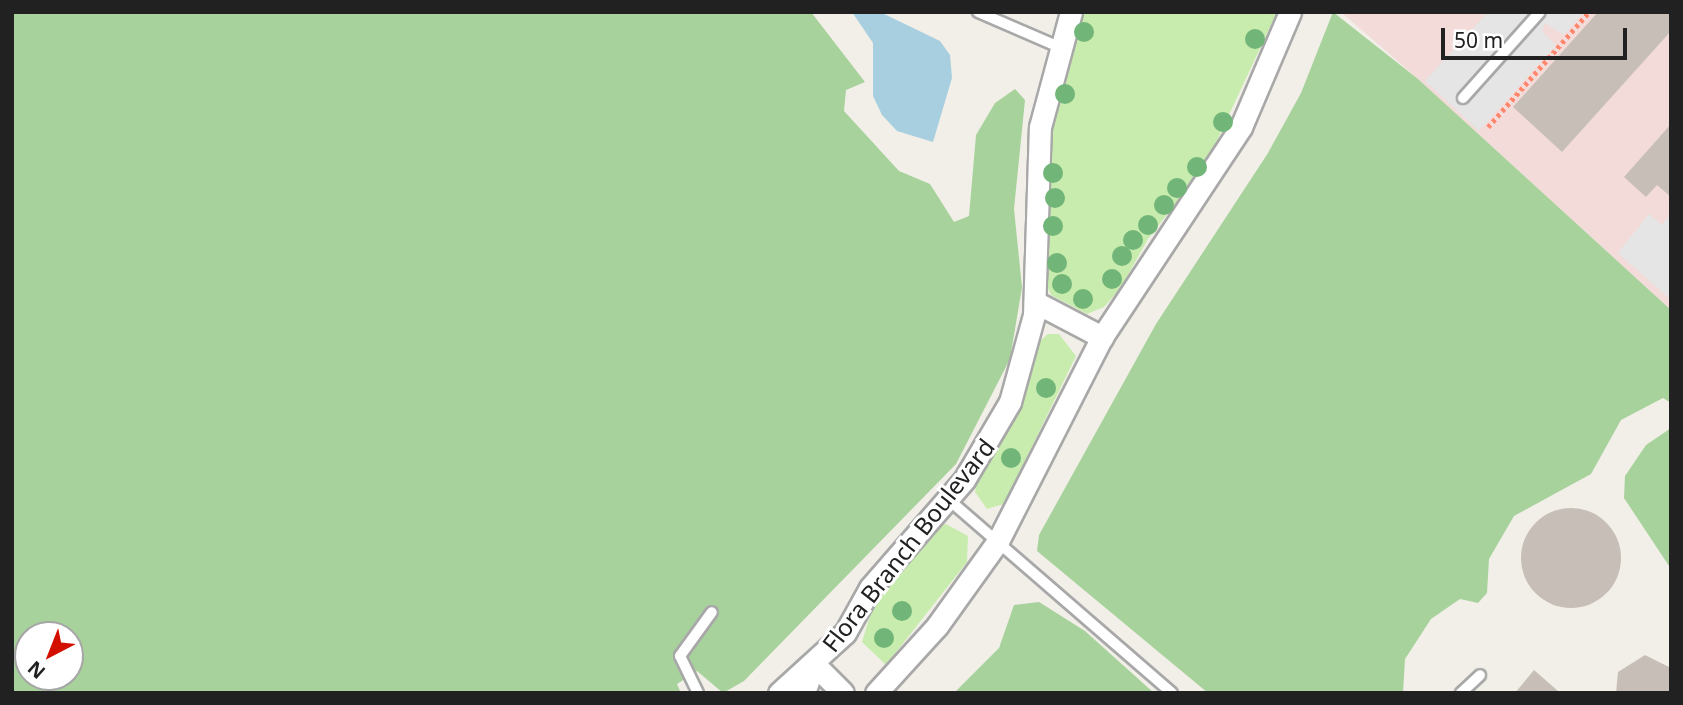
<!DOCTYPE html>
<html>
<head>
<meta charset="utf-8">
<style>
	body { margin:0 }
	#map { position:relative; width:1683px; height:705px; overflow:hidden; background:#f2efe8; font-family:"Noto Sans",sans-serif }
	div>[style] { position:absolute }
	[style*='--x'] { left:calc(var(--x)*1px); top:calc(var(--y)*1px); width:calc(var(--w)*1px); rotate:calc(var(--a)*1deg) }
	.commercial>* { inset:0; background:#f2dbd8 }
	.grass>* { inset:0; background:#c8ecae }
	.forest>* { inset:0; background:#a8d29c }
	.parking>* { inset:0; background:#e5e5e5 }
	.water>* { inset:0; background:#a8cfe0 }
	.building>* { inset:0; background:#c7bfb7 }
	.round { border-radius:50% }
	.path>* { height:4.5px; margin-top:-2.25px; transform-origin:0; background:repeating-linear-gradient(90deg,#fe876d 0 3.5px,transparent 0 7px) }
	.roads { filter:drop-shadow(2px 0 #a8a8a8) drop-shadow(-2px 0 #a8a8a8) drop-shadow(0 2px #a8a8a8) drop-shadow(0 -2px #a8a8a8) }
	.service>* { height:10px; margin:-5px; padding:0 5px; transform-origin:5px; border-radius:5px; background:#fff }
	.minor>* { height:21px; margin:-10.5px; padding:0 10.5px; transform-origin:10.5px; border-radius:10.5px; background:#fff }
	.trees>* { width:20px; height:20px; margin:-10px; border-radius:50%; background:#72b578 }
	span { translate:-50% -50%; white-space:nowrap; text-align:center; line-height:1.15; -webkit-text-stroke:6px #fff; paint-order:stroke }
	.street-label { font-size:24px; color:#212121 }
	.frame { position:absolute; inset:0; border:14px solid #212121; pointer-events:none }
	.north { position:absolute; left:14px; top:621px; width:70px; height:70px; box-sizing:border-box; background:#fff; border:2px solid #a6a6a6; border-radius:50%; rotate:222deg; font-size:19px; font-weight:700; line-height:28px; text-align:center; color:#212121 }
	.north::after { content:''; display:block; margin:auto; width:24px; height:32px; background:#d31000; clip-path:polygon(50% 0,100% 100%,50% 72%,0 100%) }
	.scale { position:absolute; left:1441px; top:28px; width:186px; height:32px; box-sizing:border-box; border:4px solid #212121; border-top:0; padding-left:9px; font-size:21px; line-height:24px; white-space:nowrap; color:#212121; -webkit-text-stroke:5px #fff; paint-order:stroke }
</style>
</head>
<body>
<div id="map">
	<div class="commercial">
		<i style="clip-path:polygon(1341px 12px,1671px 12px,1671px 310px,1418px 79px)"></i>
	</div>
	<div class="grass">
		<i style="clip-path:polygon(1082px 12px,1277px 12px,1206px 164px,1148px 239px,1120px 289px,1104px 307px,1087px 314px,1051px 295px,1045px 282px,1041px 214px,1053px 97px)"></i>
		<i style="clip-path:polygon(1048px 334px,1059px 334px,1076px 356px,1004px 504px,987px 509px,975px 492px,977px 480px,1015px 418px,1039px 342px)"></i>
		<i style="clip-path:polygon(946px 524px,968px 536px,967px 562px,886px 665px,862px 642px,873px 606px,936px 528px)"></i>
	</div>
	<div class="forest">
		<i style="clip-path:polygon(evenodd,12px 12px,811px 12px,865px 82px,846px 90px,844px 111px,899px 171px,930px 184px,954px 222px,969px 216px,976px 135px,995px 103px,1015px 89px,1025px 100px,1014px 209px,1022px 287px,1010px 359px,956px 464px,744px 681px,723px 693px,697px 671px,677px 684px,681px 693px,12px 693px,12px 12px,28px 635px,70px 635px,70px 677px,28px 677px,28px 635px)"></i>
		<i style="clip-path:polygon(1333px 12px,1418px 79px,1671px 310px,1671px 403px,1663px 398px,1621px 420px,1591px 474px,1514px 516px,1489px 559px,1487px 593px,1478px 603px,1460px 599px,1431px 619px,1405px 659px,1403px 693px,1208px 693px,1037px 551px,1039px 535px,1156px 324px,1268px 153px,1301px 93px)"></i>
		<i style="clip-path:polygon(1671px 428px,1671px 569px,1624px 498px,1625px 476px,1646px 445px)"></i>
		<i style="clip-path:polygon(1039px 602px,1085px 631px,1154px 693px,954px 693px,999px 648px,1014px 605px)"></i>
	</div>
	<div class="parking">
		<i style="clip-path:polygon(1488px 12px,1584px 12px,1564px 35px,1545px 23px,1542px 32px,1556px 45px,1479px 131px,1425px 81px)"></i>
		<i style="clip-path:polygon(1649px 214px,1662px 225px,1671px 214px,1671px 300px,1618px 253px)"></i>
	</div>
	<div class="water">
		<i style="clip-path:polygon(852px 12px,880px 12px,940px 41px,950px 55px,952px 78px,933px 142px,897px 131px,882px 115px,873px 96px,873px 43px)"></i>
	</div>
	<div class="building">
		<i style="clip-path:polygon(1598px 12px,1671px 12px,1671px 31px,1562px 152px,1513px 107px)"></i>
		<i style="clip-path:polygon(1671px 124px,1671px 197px,1657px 185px,1646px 197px,1624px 177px)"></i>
		<i class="round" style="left:1521px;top:508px;width:100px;height:100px"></i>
		<i style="clip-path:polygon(1645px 655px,1671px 668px,1671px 693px,1616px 693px,1618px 672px)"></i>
		<i style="clip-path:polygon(1534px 670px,1558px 691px,1556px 693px,1515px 693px)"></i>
	</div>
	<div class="path">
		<i style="--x:1488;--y:127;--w:153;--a:-48.7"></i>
	</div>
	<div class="roads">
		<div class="service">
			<i style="--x:978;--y:12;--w:88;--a:23.4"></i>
			<i style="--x:1463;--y:98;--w:115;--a:-48.2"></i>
			<i style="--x:948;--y:499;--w:296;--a:40.9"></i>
			<i style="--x:698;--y:693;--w:41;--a:-115.9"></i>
			<i style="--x:680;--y:656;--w:54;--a:-54"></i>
			<i style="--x:1461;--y:693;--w:26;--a:-43"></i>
		</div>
		<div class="minor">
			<i style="--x:1035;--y:302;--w:76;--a:27.6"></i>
			<i style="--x:779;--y:693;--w:89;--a:-42.3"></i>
			<i style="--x:845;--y:633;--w:51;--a:-60.9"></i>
			<i style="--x:870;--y:588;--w:143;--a:-49"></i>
			<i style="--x:964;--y:480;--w:91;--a:-59.5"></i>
			<i style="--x:1010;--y:402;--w:90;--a:-74.6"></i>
			<i style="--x:1034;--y:315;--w:188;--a:-88.2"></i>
			<i style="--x:1040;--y:127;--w:119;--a:-74.9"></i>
			<i style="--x:804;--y:693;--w:31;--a:-71"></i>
			<i style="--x:814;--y:664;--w:41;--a:45"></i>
			<i style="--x:876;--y:693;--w:91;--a:-47.7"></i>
			<i style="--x:937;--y:626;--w:105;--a:-54.3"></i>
			<i style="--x:998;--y:541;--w:229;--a:-63"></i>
			<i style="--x:1102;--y:337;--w:252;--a:-56.5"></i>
			<i style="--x:1241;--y:127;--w:125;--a:-66.9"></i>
		</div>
	</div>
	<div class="trees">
		<i style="left:1084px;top:32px"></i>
		<i style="left:1255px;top:39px"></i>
		<i style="left:1065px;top:94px"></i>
		<i style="left:1223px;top:122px"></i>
		<i style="left:1197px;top:167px"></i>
		<i style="left:1053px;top:173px"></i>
		<i style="left:1177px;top:188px"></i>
		<i style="left:1055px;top:198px"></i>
		<i style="left:1164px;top:205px"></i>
		<i style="left:1148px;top:225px"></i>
		<i style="left:1053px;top:226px"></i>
		<i style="left:1133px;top:240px"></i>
		<i style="left:1122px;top:256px"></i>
		<i style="left:1057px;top:263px"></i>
		<i style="left:1112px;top:279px"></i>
		<i style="left:1062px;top:284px"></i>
		<i style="left:1083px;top:299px"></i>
		<i style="left:1046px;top:388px"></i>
		<i style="left:1011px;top:458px"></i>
		<i style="left:902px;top:611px"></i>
		<i style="left:884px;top:638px"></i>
	</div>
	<div class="street-label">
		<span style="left:908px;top:545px;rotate:-52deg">Flora Branch Boulevard</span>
	</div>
	<div class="frame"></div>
	<div class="north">N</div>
	<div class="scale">50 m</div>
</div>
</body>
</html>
